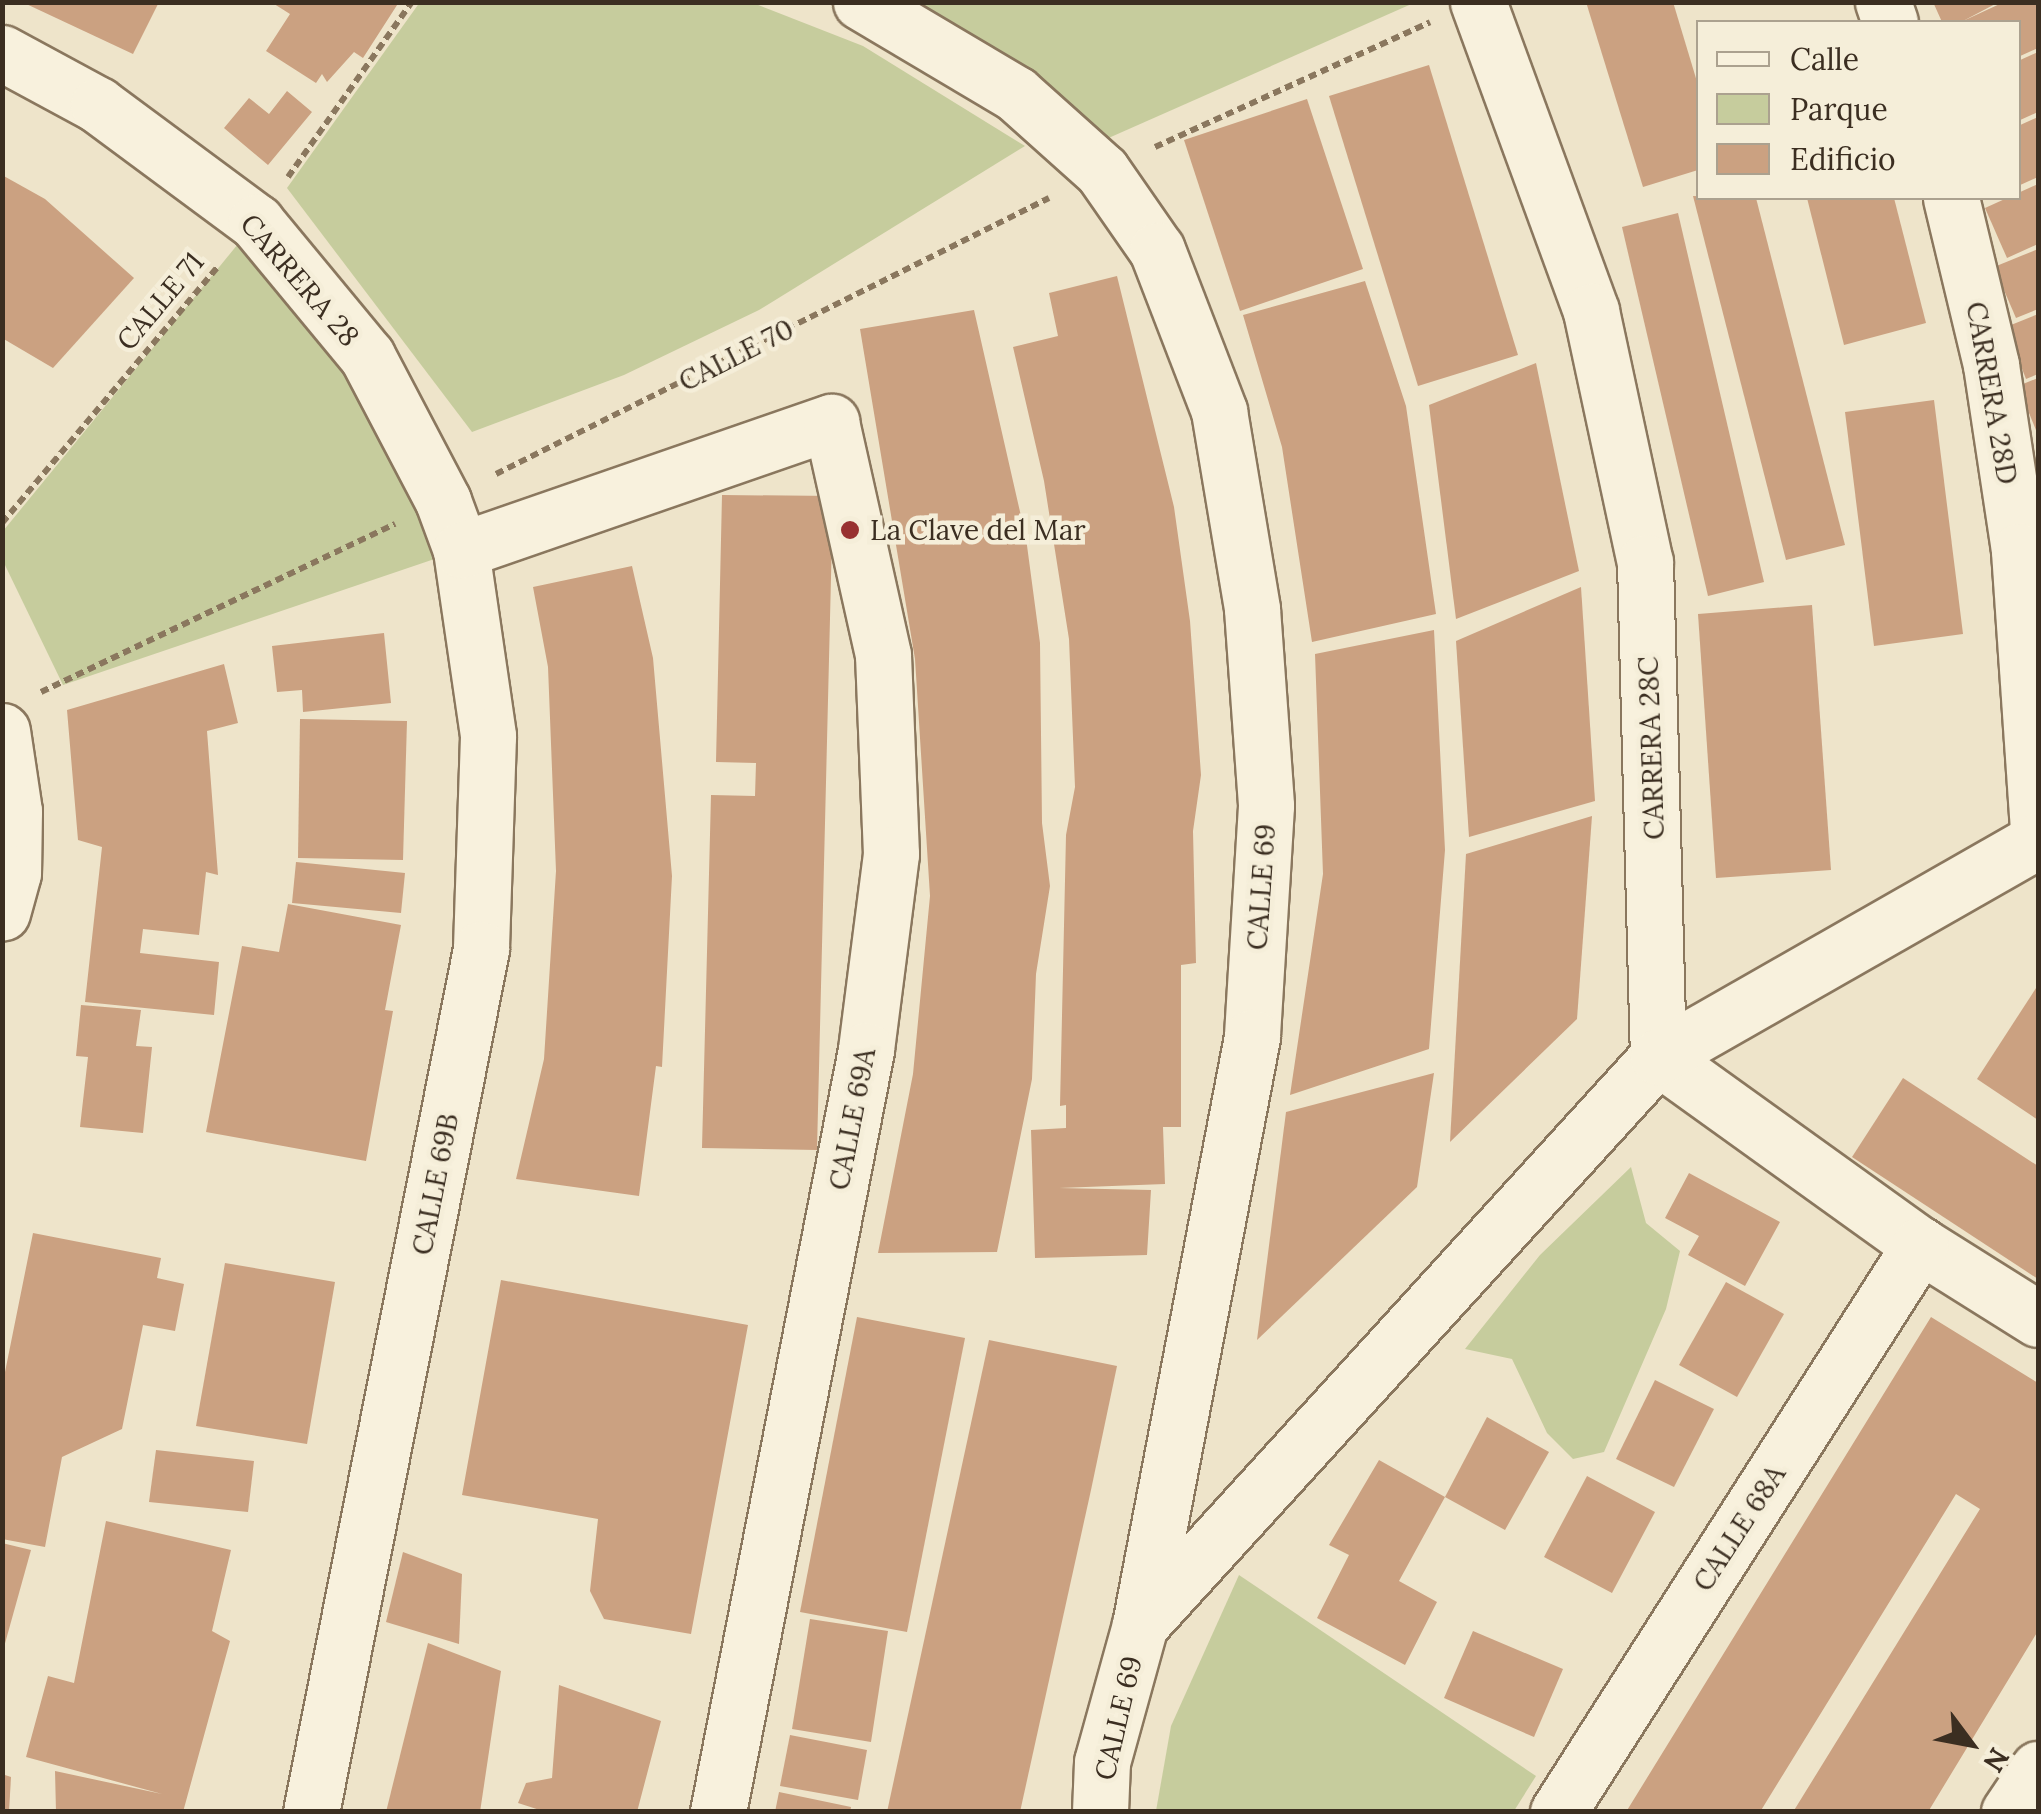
<!DOCTYPE html>
<html>
<head>
<meta charset="utf-8">
<style>
	body { margin:0 }
	#map { position:relative; width:2041px; height:1814px; overflow:hidden; background:#eee4ca; font-family:Lora,serif }
	div>[style] { position:absolute }
	[style*='--x'] { left:calc(var(--x)*1px); top:calc(var(--y)*1px); width:calc(var(--w)*1px); rotate:calc(var(--a)*1deg) }
	.green>* { inset:0; background:#c6cc9d }
	.building>* { inset:0; background:#cba181 }
	.path>* { height:6px; margin-top:-3px; transform-origin:0; background:repeating-linear-gradient(90deg,#8a775e 0 8px,transparent 0 13px) }
	.roads { filter:drop-shadow(2px 0 #8a775e) drop-shadow(-2px 0 #8a775e) drop-shadow(0 2px #8a775e) drop-shadow(0 -2px #8a775e) }
	.minor>* { height:55px; margin:-27.5px; padding:0 27.5px; transform-origin:27.5px; border-radius:27.5px; background:#f8f1dd }
	.tertiary>* { height:55px; margin:-27.5px; padding:0 27.5px; transform-origin:27.5px; border-radius:27.5px; background:#f8f1dd }
	.dots>* { width:28px; height:28px; translate:-50% -50%; box-sizing:border-box; border:5px solid #f5eed9; border-radius:50% }
	span { translate:-50% -50%; white-space:nowrap; text-align:center; line-height:1.15; -webkit-text-stroke:9px #f5eed9; paint-order:stroke }
	.street-label { font-size:28px; color:#3b2e21 }
	.poi-label { font-size:28px; color:#3b2e21 }
	.left { translate:0 -50%; text-align:left }
	.frame { position:absolute; inset:0; border:5px solid #3b2e21; pointer-events:none }
	.legend { position:absolute; left:1696px; top:20px; width:325px; height:180px; box-sizing:border-box; background:#f5eed9; border:2px solid #aba18f; margin:0; padding:12px 18px; list-style:none; font-size:30px; color:#3b2e21 }
	.legend li { display:flex; align-items:center; gap:20px; height:50px }
	.legend b { width:50px; border:2px solid #aba18f }
	.north { position:absolute; left:1921px; top:1694px; width:100px; height:100px; -webkit-text-stroke:8px #f5eed9; paint-order:stroke; rotate:122deg; font-size:28px; font-weight:700; line-height:40px; text-align:center; color:#3b2e21 }
	.north::after { content:''; display:block; margin:auto; width:35px; height:45px; background:#3b2e21; clip-path:polygon(50% 0,100% 100%,50% 72%,0 100%) }
</style>
</head>
<body>
<div id="map">
	<div class="green">
		<i style="clip-path:polygon(420px 2px,753px 3px,863px 46px,1025px 146px,759px 310px,624px 375px,472px 432px,287px 188px)"></i>
		<i style="clip-path:polygon(1416px 2px,1095px 144px,893px 3px)"></i>
		<i style="clip-path:polygon(256px 222px,461px 550px,63px 685px,3px 561px,3px 531px)"></i>
		<i style="clip-path:polygon(1631px 1167px,1646px 1223px,1680px 1251px,1666px 1309px,1604px 1452px,1573px 1459px,1547px 1433px,1512px 1359px,1465px 1349px,1540px 1255px)"></i>
		<i style="clip-path:polygon(1239px 1575px,1536px 1776px,1514px 1811px,1156px 1811px,1171px 1726px)"></i>
	</div>
	<div class="building">
		<i style="clip-path:polygon(22px 2px,159px 2px,133px 54px)"></i>
		<i style="clip-path:polygon(271px 2px,399px 2px,363px 58px,354px 52px,327px 82px,322px 74px,316px 83px,266px 51px,290px 14px)"></i>
		<i style="clip-path:polygon(1586px 2px,1673px 2px,1698px 85px,1698px 170px,1643px 187px)"></i>
		<i style="clip-path:polygon(1933px 2px,1999px 2px,1963px 21px,2004px 2px,2038px 2px,2038px 48px,2018px 57px,2018px 22px,1942px 22px)"></i>
		<i style="clip-path:polygon(2038px 52px,2038px 112px,2018px 121px,2018px 61px)"></i>
		<i style="clip-path:polygon(1429px 65px,1518px 355px,1418px 386px,1329px 96px)"></i>
		<i style="clip-path:polygon(287px 91px,312px 112px,268px 165px,224px 128px,249px 98px,269px 114px)"></i>
		<i style="clip-path:polygon(1307px 99px,1363px 269px,1240px 311px,1184px 140px)"></i>
		<i style="clip-path:polygon(2038px 117px,2038px 177px,2018px 186px,2018px 126px)"></i>
		<i style="clip-path:polygon(2px 175px,45px 199px,134px 278px,53px 368px,2px 338px)"></i>
		<i style="clip-path:polygon(2038px 184px,2038px 244px,2007px 258px,1985px 208px)"></i>
		<i style="clip-path:polygon(1693px 196px,1756px 198px,1845px 545px,1786px 560px)"></i>
		<i style="clip-path:polygon(1807px 198px,1894px 198px,1926px 323px,1844px 345px)"></i>
		<i style="clip-path:polygon(1678px 213px,1764px 582px,1708px 596px,1622px 227px)"></i>
		<i style="clip-path:polygon(2038px 249px,2038px 309px,2016px 318px,1994px 267px)"></i>
		<i style="clip-path:polygon(1117px 276px,1174px 507px,1190px 621px,1201px 775px,1193px 831px,1196px 963px,1181px 965px,1181px 1127px,1163px 1127px,1165px 1184px,1059px 1188px,1151px 1190px,1147px 1255px,1035px 1258px,1031px 1130px,1066px 1128px,1066px 1105px,1060px 1106px,1066px 835px,1075px 787px,1069px 639px,1044px 481px,1013px 347px,1058px 336px,1049px 293px)"></i>
		<i style="clip-path:polygon(1365px 281px,1406px 406px,1436px 614px,1312px 642px,1282px 447px,1243px 315px)"></i>
		<i style="clip-path:polygon(974px 310px,1026px 538px,1040px 643px,1042px 823px,1050px 886px,1036px 974px,1032px 1079px,997px 1252px,878px 1253px,913px 1074px,930px 896px,915px 659px,860px 329px)"></i>
		<i style="clip-path:polygon(2038px 314px,2038px 374px,2026px 379px,2006px 327px)"></i>
		<i style="clip-path:polygon(1536px 363px,1579px 571px,1456px 619px,1429px 405px)"></i>
		<i style="clip-path:polygon(2038px 378px,2038px 435px,2018px 386px)"></i>
		<i style="clip-path:polygon(1934px 400px,1963px 634px,1874px 646px,1845px 412px)"></i>
		<i style="clip-path:polygon(722px 495px,833px 496px,817px 1150px,702px 1148px,711px 795px,755px 796px,756px 763px,716px 762px)"></i>
		<i style="clip-path:polygon(632px 566px,653px 658px,672px 876px,662px 1067px,656px 1066px,639px 1196px,516px 1179px,544px 1059px,556px 871px,548px 667px,533px 587px)"></i>
		<i style="clip-path:polygon(1581px 587px,1595px 801px,1469px 837px,1456px 641px)"></i>
		<i style="clip-path:polygon(1812px 605px,1831px 870px,1716px 878px,1698px 614px)"></i>
		<i style="clip-path:polygon(1434px 630px,1445px 850px,1429px 1049px,1290px 1095px,1323px 874px,1315px 654px)"></i>
		<i style="clip-path:polygon(384px 633px,391px 703px,303px 712px,302px 690px,277px 692px,272px 646px)"></i>
		<i style="clip-path:polygon(224px 664px,238px 723px,207px 731px,218px 875px,206px 872px,199px 935px,143px 929px,140px 953px,219px 962px,214px 1015px,85px 1002px,102px 847px,78px 840px,67px 710px)"></i>
		<i style="clip-path:polygon(300px 719px,407px 721px,403px 860px,298px 858px)"></i>
		<i style="clip-path:polygon(1592px 816px,1577px 1019px,1450px 1142px,1466px 854px)"></i>
		<i style="clip-path:polygon(296px 862px,405px 873px,401px 913px,292px 903px)"></i>
		<i style="clip-path:polygon(288px 904px,401px 925px,385px 1010px,393px 1011px,366px 1161px,206px 1132px,242px 946px,279px 952px)"></i>
		<i style="clip-path:polygon(2038px 985px,2038px 1120px,1977px 1079px)"></i>
		<i style="clip-path:polygon(81px 1005px,141px 1010px,136px 1046px,152px 1047px,143px 1133px,80px 1127px,88px 1057px,76px 1056px)"></i>
		<i style="clip-path:polygon(1434px 1073px,1417px 1187px,1257px 1340px,1286px 1112px)"></i>
		<i style="clip-path:polygon(1903px 1078px,2038px 1166px,2038px 1279px,1852px 1157px)"></i>
		<i style="clip-path:polygon(1689px 1173px,1780px 1222px,1745px 1286px,1688px 1255px,1699px 1236px,1665px 1218px)"></i>
		<i style="clip-path:polygon(33px 1233px,161px 1258px,157px 1278px,184px 1284px,175px 1331px,143px 1325px,122px 1429px,62px 1457px,45px 1547px,2px 1539px,2px 1387px)"></i>
		<i style="clip-path:polygon(225px 1263px,335px 1282px,307px 1444px,196px 1426px)"></i>
		<i style="clip-path:polygon(501px 1280px,748px 1325px,691px 1634px,604px 1619px,590px 1591px,598px 1519px,462px 1495px)"></i>
		<i style="clip-path:polygon(1726px 1282px,1784px 1314px,1737px 1397px,1679px 1365px)"></i>
		<i style="clip-path:polygon(857px 1317px,965px 1338px,907px 1632px,800px 1612px)"></i>
		<i style="clip-path:polygon(1931px 1317px,2038px 1383px,2038px 1631px,1979px 1728px,1928px 1812px,1793px 1812px,1980px 1509px,1956px 1494px,1760px 1812px,1626px 1812px)"></i>
		<i style="clip-path:polygon(989px 1340px,1117px 1366px,1091px 1490px,1020px 1812px,887px 1812px)"></i>
		<i style="clip-path:polygon(1655px 1380px,1714px 1409px,1674px 1487px,1616px 1459px)"></i>
		<i style="clip-path:polygon(1487px 1417px,1549px 1452px,1505px 1530px,1445px 1497px)"></i>
		<i style="clip-path:polygon(156px 1450px,254px 1461px,248px 1512px,149px 1502px)"></i>
		<i style="clip-path:polygon(1379px 1460px,1445px 1497px,1399px 1581px,1437px 1602px,1405px 1665px,1317px 1618px,1349px 1555px,1329px 1545px)"></i>
		<i style="clip-path:polygon(1587px 1476px,1655px 1512px,1612px 1593px,1544px 1557px)"></i>
		<i style="clip-path:polygon(106px 1521px,231px 1550px,212px 1631px,230px 1641px,183px 1812px,56px 1812px,55px 1771px,162px 1794px,26px 1757px,48px 1676px,74px 1683px)"></i>
		<i style="clip-path:polygon(2px 1543px,31px 1550px,4px 1647px,2px 1647px)"></i>
		<i style="clip-path:polygon(403px 1552px,462px 1574px,459px 1644px,386px 1622px)"></i>
		<i style="clip-path:polygon(810px 1619px,888px 1631px,871px 1742px,792px 1729px)"></i>
		<i style="clip-path:polygon(1473px 1631px,1563px 1669px,1534px 1737px,1444px 1698px)"></i>
		<i style="clip-path:polygon(428px 1643px,501px 1671px,480px 1812px,386px 1812px)"></i>
		<i style="clip-path:polygon(559px 1685px,661px 1721px,637px 1812px,546px 1812px,518px 1803px,526px 1783px,552px 1778px)"></i>
		<i style="clip-path:polygon(790px 1735px,867px 1750px,858px 1800px,780px 1786px)"></i>
		<i style="clip-path:polygon(2px 1774px,11px 1777px,9px 1812px,2px 1812px)"></i>
		<i style="clip-path:polygon(779px 1792px,851px 1807px,850px 1812px,775px 1812px)"></i>
	</div>
	<div class="path">
		<i style="--x:1155;--y:147;--w:302;--a:-24.4"></i>
		<i style="--x:288;--y:177;--w:214;--a:-54.7"></i>
		<i style="--x:496;--y:474;--w:618;--a:-26.52"></i>
		<i style="--x:2;--y:523;--w:337;--a:-49.9"></i>
		<i style="--x:41;--y:692;--w:392;--a:-25.4"></i>
	</div>
	<div class="roads">
		<div class="minor">
			<i style="--x:1478;--y:2;--w:329;--a:69.9"></i>
			<i style="--x:1591;--y:311;--w:257;--a:77.9"></i>
			<i style="--x:1645;--y:562;--w:495;--a:88.5"></i>
			<i style="--x:1658;--y:1057;--w:322;--a:35.7"></i>
			<i style="--x:1920;--y:1245;--w:139;--a:32.1"></i>
			<i style="--x:1883;--y:2;--w:21;--a:71"></i>
			<i style="--x:2;--y:53;--w:109;--a:28.4"></i>
			<i style="--x:98;--y:105;--w:197;--a:36.5"></i>
			<i style="--x:256;--y:222;--w:174;--a:50.4"></i>
			<i style="--x:367;--y:356;--w:164;--a:62.3"></i>
			<i style="--x:443;--y:501;--w:52;--a:69.8"></i>
			<i style="--x:461;--y:550;--w:188;--a:81.7"></i>
			<i style="--x:488;--y:736;--w:213;--a:91.9"></i>
			<i style="--x:481;--y:949;--w:880;--a:101.14"></i>
			<i style="--x:1951;--y:198;--w:172;--a:76.5"></i>
			<i style="--x:1991;--y:365;--w:188;--a:81.4"></i>
			<i style="--x:2019;--y:551;--w:280;--a:86.1"></i>
			<i style="--x:461;--y:550;--w:392;--a:-19.1"></i>
			<i style="--x:831;--y:422;--w:239;--a:77.4"></i>
			<i style="--x:883;--y:655;--w:199;--a:87.7"></i>
			<i style="--x:891;--y:854;--w:198;--a:97.3"></i>
			<i style="--x:866;--y:1050;--w:776;--a:100.99"></i>
			<i style="--x:2;--y:731;--w:81;--a:81.5"></i>
			<i style="--x:14;--y:811;--w:62;--a:90.9"></i>
			<i style="--x:13;--y:873;--w:41;--a:105.4"></i>
			<i style="--x:1140;--y:1625;--w:769;--a:-47.64"></i>
			<i style="--x:1658;--y:1057;--w:438;--a:-29.7"></i>
			<i style="--x:1558;--y:1812;--w:673;--a:-57.44"></i>
			<i style="--x:2009;--y:1812;--w:52;--a:-56"></i>
		</div>
		<div class="tertiary">
			<i style="--x:861;--y:2;--w:180;--a:30.7"></i>
			<i style="--x:1016;--y:94;--w:115;--a:41.8"></i>
			<i style="--x:1102;--y:171;--w:96;--a:55.2"></i>
			<i style="--x:1157;--y:250;--w:173;--a:68.9"></i>
			<i style="--x:1219;--y:411;--w:201;--a:80.5"></i>
			<i style="--x:1252;--y:609;--w:197;--a:85.9"></i>
			<i style="--x:1266;--y:806;--w:231;--a:93.5"></i>
			<i style="--x:1252;--y:1037;--w:599;--a:100.78"></i>
			<i style="--x:1140;--y:1625;--w:142;--a:105.5"></i>
			<i style="--x:1102;--y:1762;--w:50;--a:92.3"></i>
		</div>
	</div>
	<div class="dots">
		<i style="left:850px;top:530px;background:#983130"></i>
	</div>
	<div class="street-label">
		<span style="left:300px;top:280px;rotate:49deg">CARRERA 28</span>
		<span style="left:160px;top:301px;rotate:-50deg">CALLE 71</span>
		<span style="left:736px;top:355px;rotate:-27deg">CALLE 70</span>
		<span style="left:1992px;top:393px;rotate:80deg">CARRERA 28D</span>
		<span style="left:1651px;top:748px;rotate:-92deg">CARRERA 28C</span>
		<span style="left:1261px;top:887px;rotate:-86deg">CALLE 69</span>
		<span style="left:852px;top:1119px;rotate:-79deg">CALLE 69A</span>
		<span style="left:435px;top:1184px;rotate:-79deg">CALLE 69B</span>
		<span style="left:1739px;top:1528px;rotate:-57deg">CALLE 68A</span>
		<span style="left:1118px;top:1718px;rotate:-77deg">CALLE 69</span>
	</div>
	<div class="poi-label">
		<span class="left" style="left:870px;top:530px">La Clave del Mar</span>
	</div>
	<div class="frame"></div>
	<ul class="legend">
	<li><b style="height:12px;background:#f8f1dd"></b>Calle</li>
	<li><b style="height:28px;background:#c6cc9d"></b>Parque</li>
	<li><b style="height:28px;background:#cba181"></b>Edificio</li>
	</ul>
	<div class="north">N</div>
</div>
</body>
</html>
